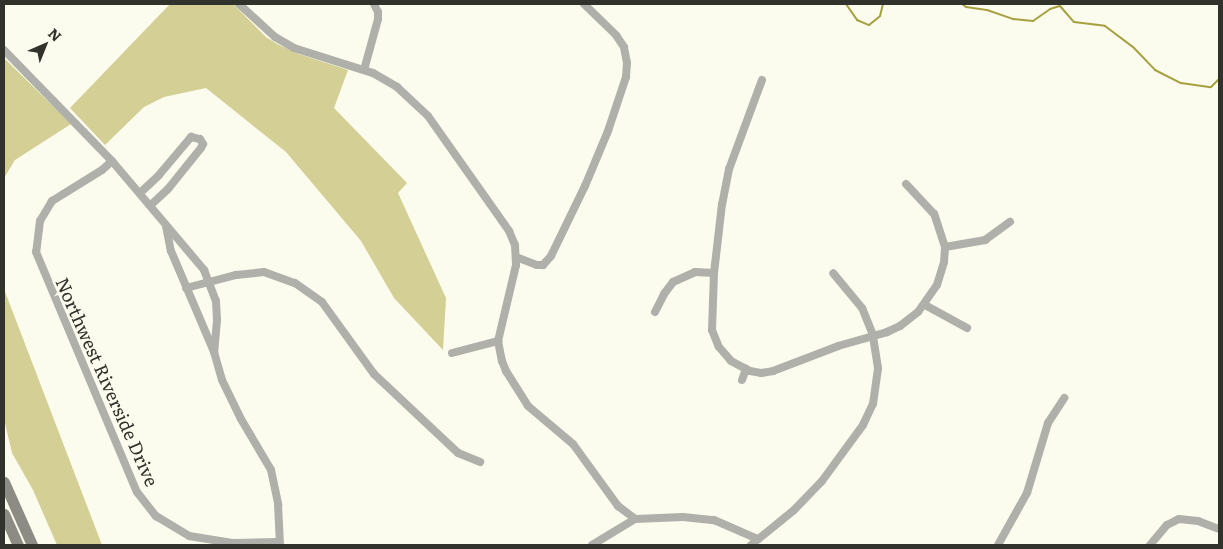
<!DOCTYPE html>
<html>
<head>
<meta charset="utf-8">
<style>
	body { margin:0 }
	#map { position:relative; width:1223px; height:549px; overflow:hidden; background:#fcfcee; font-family:Literata,serif }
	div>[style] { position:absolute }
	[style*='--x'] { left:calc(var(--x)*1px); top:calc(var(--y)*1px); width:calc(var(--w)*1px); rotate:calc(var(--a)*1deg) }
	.green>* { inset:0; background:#d3cf95 }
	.stream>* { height:2px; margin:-1px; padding:0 1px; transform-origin:1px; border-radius:1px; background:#a7a040 }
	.minor>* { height:8px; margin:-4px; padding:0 4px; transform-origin:4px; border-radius:4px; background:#b0b0ab }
	.secondary>* { height:11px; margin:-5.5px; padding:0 5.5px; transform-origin:5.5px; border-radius:5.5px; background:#8c8c84 }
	span { translate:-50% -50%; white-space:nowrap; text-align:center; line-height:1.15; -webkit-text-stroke:5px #fcfcee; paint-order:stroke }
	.street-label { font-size:18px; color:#32322d }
	.frame { position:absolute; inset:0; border:5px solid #32322d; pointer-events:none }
	.north { position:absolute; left:20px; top:20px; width:50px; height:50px; -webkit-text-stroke:4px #fcfcee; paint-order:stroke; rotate:44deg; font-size:14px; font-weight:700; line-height:20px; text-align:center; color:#32322d }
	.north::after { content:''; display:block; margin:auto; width:18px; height:22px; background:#32322d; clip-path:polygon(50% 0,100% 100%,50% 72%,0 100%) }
</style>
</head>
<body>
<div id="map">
	<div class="green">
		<i style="clip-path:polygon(170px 4px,233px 4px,266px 37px,277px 44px,299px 54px,348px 70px,334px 108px,407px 183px,398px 193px,446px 298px,443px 350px,394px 298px,361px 241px,286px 152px,206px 88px,164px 97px,144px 107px,105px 145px,70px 108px)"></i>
		<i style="clip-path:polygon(4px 58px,71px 124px,15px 160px,4px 178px)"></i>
		<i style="clip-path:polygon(4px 289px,102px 545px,57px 545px,33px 490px,12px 453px,4px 419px)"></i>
	</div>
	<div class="stream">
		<i style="--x:846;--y:4;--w:19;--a:55"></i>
		<i style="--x:857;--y:20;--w:13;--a:23"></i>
		<i style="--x:869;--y:25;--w:14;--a:-39"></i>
		<i style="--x:880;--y:16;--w:12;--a:-76"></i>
		<i style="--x:962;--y:4;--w:5;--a:37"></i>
		<i style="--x:966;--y:7;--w:21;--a:8"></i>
		<i style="--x:987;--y:10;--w:28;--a:19"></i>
		<i style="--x:1013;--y:19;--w:20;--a:6"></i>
		<i style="--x:1033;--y:21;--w:21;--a:-35"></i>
		<i style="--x:1050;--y:9;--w:10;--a:-17"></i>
		<i style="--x:1060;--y:6;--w:21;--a:49"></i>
		<i style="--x:1074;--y:22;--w:31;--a:7"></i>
		<i style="--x:1105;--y:26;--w:36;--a:37"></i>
		<i style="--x:1134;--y:48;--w:30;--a:46"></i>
		<i style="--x:1155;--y:70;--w:29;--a:27"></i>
		<i style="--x:1181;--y:83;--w:30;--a:8"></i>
		<i style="--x:1211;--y:87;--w:11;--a:-45"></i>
	</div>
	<div class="minor">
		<i style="--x:239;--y:4;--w:49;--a:42.5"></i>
		<i style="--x:275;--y:37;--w:22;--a:30"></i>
		<i style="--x:294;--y:48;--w:83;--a:17.6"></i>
		<i style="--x:373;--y:73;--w:28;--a:30"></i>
		<i style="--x:397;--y:87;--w:42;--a:43.1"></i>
		<i style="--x:428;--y:116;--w:141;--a:54.8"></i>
		<i style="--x:509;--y:231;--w:15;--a:67"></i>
		<i style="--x:515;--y:245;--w:20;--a:87"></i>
		<i style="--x:516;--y:265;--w:78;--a:103.3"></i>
		<i style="--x:498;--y:341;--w:20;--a:79"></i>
		<i style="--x:502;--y:361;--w:11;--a:68"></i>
		<i style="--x:506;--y:371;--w:41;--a:57.8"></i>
		<i style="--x:528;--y:406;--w:59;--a:40.2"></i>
		<i style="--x:573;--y:444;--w:77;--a:54"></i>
		<i style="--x:618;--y:506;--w:21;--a:37"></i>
		<i style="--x:635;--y:519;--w:48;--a:-2.4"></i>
		<i style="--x:683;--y:517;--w:31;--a:6"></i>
		<i style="--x:714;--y:520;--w:48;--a:23.4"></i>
		<i style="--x:4;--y:50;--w:155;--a:45.8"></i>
		<i style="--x:112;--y:161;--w:143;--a:49.8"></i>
		<i style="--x:204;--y:270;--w:33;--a:69"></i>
		<i style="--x:216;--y:301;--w:19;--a:87"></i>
		<i style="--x:217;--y:320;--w:32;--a:95"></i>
		<i style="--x:364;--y:70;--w:53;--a:-74.6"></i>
		<i style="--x:378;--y:19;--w:7;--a:-90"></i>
		<i style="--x:378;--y:12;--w:9;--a:-117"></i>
		<i style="--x:762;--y:80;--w:95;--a:110.3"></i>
		<i style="--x:729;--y:169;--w:36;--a:101"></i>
		<i style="--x:722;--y:204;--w:69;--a:96.6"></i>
		<i style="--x:714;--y:273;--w:57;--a:92"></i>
		<i style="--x:712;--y:330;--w:18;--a:68"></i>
		<i style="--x:719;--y:347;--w:18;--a:49"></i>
		<i style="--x:731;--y:361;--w:21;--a:28"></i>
		<i style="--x:750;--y:371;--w:11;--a:10"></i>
		<i style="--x:761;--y:373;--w:12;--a:-9"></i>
		<i style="--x:773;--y:371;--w:70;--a:-21"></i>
		<i style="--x:838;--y:346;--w:51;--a:-15.9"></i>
		<i style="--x:887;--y:332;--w:14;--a:-25"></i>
		<i style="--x:900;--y:326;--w:23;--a:-38"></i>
		<i style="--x:918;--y:312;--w:33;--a:-55"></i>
		<i style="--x:937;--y:285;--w:24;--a:-73"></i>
		<i style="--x:944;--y:262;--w:15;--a:-86"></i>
		<i style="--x:945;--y:247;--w:35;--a:-108"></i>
		<i style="--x:934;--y:214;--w:41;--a:-133"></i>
		<i style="--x:112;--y:161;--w:13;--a:138"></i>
		<i style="--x:102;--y:170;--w:59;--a:148.2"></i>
		<i style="--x:52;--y:201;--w:23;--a:121"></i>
		<i style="--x:40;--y:221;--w:31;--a:97"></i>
		<i style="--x:36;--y:252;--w:260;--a:67.2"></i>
		<i style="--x:137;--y:492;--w:31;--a:52"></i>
		<i style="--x:156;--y:516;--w:39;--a:31"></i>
		<i style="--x:189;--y:536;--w:44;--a:9.2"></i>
		<i style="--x:232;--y:543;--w:47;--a:-1.2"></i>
		<i style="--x:140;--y:193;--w:26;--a:-43"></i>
		<i style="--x:159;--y:175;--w:50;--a:-49.9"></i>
		<i style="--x:191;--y:137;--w:9;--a:13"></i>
		<i style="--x:200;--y:139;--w:6;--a:59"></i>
		<i style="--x:203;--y:144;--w:4;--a:117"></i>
		<i style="--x:201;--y:148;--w:53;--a:128.8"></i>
		<i style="--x:168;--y:189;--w:23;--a:137"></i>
		<i style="--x:166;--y:226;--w:25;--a:79"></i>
		<i style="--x:171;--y:251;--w:110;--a:66.9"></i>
		<i style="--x:214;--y:352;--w:29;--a:74"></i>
		<i style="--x:222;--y:380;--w:43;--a:64"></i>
		<i style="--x:241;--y:419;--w:59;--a:59.5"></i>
		<i style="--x:271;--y:470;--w:35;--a:78"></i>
		<i style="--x:278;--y:504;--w:41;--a:87.2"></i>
		<i style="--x:945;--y:247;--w:41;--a:-9.9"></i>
		<i style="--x:985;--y:240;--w:31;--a:-36"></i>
		<i style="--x:516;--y:257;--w:22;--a:21"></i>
		<i style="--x:537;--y:265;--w:6;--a:0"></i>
		<i style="--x:543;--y:265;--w:12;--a:-48"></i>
		<i style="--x:551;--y:256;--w:78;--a:-64.1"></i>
		<i style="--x:585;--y:186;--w:60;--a:-67.3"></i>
		<i style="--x:608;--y:131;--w:57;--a:-71.6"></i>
		<i style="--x:626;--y:77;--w:14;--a:-86"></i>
		<i style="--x:627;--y:63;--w:16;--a:-101"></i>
		<i style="--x:624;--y:47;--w:14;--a:-124"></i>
		<i style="--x:616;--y:35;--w:45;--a:-135.9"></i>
		<i style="--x:186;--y:288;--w:52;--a:-14.6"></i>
		<i style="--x:236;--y:275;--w:28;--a:-6"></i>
		<i style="--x:264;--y:272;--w:33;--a:20"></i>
		<i style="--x:295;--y:283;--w:33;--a:35"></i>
		<i style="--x:322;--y:302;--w:89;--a:54.2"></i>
		<i style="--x:374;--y:374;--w:115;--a:43.2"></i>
		<i style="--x:458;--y:453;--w:24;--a:22"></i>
		<i style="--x:925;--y:305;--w:48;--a:28.7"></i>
		<i style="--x:655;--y:312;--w:20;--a:-63"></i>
		<i style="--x:664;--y:294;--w:15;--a:-53"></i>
		<i style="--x:673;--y:282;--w:24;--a:-24"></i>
		<i style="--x:695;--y:272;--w:19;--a:3"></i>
		<i style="--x:452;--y:353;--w:48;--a:-14.6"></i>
		<i style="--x:742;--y:380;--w:12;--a:-70"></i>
		<i style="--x:592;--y:545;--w:50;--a:-31.2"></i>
		<i style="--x:751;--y:545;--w:55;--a:-39.1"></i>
		<i style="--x:794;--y:510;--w:40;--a:-46"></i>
		<i style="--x:822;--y:481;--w:69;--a:-53.8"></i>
		<i style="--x:863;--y:425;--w:23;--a:-65"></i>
		<i style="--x:873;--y:404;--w:36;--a:-82"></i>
		<i style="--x:878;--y:368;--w:33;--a:-99"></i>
		<i style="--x:873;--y:335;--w:29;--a:-112"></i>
		<i style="--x:862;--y:308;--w:45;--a:-129.6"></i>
		<i style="--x:998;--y:545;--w:60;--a:-60.9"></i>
		<i style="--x:1027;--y:493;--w:73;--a:-73.3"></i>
		<i style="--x:1048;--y:423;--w:30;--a:-57"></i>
		<i style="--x:1150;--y:545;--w:26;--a:-50"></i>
		<i style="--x:1167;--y:525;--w:13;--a:-27"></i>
		<i style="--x:1179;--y:519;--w:19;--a:6"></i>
		<i style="--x:1198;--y:521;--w:22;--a:21"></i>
	</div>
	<div class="secondary">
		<i style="--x:4;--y:482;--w:69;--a:66"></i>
		<i style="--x:4;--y:514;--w:34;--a:66"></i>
	</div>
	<div class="street-label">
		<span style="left:107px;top:382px;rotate:66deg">Northwest Riverside Drive</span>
	</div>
	<div class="frame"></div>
	<div class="north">N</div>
</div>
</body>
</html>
